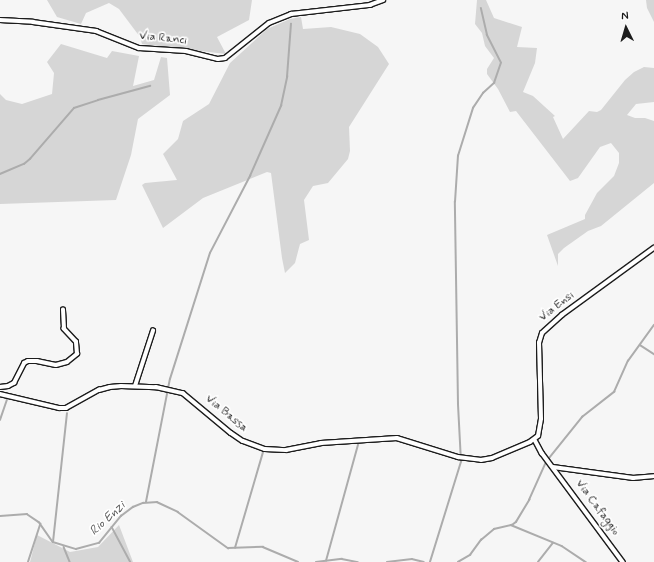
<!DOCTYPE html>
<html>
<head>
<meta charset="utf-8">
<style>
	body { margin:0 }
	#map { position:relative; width:654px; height:562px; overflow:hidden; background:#f6f6f6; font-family:Mynerve,sans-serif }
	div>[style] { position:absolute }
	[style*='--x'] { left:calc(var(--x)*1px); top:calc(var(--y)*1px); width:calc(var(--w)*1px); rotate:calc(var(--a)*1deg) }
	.green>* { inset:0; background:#d6d6d6 }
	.stream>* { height:1.5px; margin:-0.75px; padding:0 0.75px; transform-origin:0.75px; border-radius:0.75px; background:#acacac }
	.roads { filter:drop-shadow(1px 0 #1c1c1c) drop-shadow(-1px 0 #1c1c1c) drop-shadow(0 1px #1c1c1c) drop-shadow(0 -1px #1c1c1c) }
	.street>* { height:3.5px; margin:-1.75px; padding:0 1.75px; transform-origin:1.75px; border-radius:1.75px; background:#fff }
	span { translate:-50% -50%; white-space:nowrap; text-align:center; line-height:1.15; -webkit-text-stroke:3.5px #fff; paint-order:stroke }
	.street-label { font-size:12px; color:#1c1c1c }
	.water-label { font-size:13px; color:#5d5d5d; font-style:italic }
	.north { position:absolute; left:606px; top:8px; width:40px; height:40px; -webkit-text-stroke:3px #fff; paint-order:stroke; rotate:355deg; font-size:11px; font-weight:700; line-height:16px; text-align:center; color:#1c1c1c }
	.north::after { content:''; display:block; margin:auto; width:14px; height:18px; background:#1c1c1c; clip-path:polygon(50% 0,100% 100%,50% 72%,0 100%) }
</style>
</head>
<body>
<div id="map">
	<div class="green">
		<i style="clip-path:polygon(47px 0,252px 0,249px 20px,217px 37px,226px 54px,142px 44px,140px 37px,119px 9px,109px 3px,86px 13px,81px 24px,57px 17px)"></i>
		<i style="clip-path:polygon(477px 0,486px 0,494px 18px,522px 27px,517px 47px,537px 48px,535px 63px,523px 92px,533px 96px,555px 116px,553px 117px,563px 139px,589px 111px,597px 112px,601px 110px,625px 80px,634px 72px,644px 67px,654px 68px,654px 102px,636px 104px,627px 115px,635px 118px,645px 118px,654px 121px,654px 183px,601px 226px,588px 231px,564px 248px,558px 254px,558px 266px,547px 235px,585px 219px,585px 215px,597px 193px,614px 176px,619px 163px,619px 153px,611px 143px,600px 147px,578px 178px,570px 181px,516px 111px,510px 112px,498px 89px,487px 74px,487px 69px,494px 58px,485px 46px,482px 33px,475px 24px)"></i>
		<i style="clip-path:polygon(646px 0,654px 0,654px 22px,647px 8px)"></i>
		<i style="clip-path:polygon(301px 17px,303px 29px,331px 27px,360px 34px,378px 47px,389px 64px,349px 127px,350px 151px,348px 159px,328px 183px,313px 186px,304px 200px,309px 240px,300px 244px,295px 263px,285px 273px,282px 258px,271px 173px,267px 172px,203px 198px,163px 228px,142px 185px,145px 183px,177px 180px,163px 154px,178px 139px,183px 121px,209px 104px,230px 63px,253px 42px,267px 29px,290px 19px)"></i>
		<i style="clip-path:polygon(61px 44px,107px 58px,112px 51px,139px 56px,133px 86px,154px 80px,161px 57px,167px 58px,170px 95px,138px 119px,131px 155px,116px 200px,0 204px,0 94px,6px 100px,22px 104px,52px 94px,54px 73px,47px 62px)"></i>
		<i style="clip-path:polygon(119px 525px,133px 562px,30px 562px,37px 535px,70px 552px,98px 547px)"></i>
	</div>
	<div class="stream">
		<i style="--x:0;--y:174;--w:26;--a:-23"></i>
		<i style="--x:24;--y:164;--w:8;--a:-40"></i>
		<i style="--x:30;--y:159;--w:67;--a:-49.2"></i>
		<i style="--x:74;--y:108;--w:25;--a:-18"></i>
		<i style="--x:98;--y:100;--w:54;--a:-15.1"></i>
		<i style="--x:640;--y:345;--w:17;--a:33"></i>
		<i style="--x:0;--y:420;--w:21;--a:-71"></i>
		<i style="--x:146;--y:502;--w:125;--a:-79"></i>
		<i style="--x:170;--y:379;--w:132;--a:-72.4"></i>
		<i style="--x:210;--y:253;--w:87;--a:-62.5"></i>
		<i style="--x:250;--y:176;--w:77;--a:-66.1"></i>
		<i style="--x:281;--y:106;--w:30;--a:-78"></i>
		<i style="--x:287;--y:77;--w:53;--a:-85.7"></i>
		<i style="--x:0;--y:516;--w:27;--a:-4"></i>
		<i style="--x:27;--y:514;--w:14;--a:34"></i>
		<i style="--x:39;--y:522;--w:24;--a:55"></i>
		<i style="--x:53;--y:542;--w:24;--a:17"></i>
		<i style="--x:76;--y:549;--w:24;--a:-15"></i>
		<i style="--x:99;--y:543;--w:35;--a:-51"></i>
		<i style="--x:121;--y:516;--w:15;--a:-37"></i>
		<i style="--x:133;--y:507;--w:11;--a:-22"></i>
		<i style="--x:143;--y:503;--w:14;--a:-4"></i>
		<i style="--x:157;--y:502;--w:23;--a:25"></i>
		<i style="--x:178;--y:512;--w:62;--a:35.8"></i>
		<i style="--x:228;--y:548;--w:35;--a:-2"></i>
		<i style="--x:263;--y:547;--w:38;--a:23"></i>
		<i style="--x:511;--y:525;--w:55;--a:22.4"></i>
		<i style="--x:562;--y:546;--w:29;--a:34"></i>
		<i style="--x:112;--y:527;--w:40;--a:62"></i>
		<i style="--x:53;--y:542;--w:129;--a:-83.8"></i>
		<i style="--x:64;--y:547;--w:16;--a:68"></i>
		<i style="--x:235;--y:548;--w:100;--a:-73.7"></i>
		<i style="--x:326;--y:561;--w:120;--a:-74.6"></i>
		<i style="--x:28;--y:562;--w:40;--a:-72"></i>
		<i style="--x:316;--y:562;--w:26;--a:-7"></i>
		<i style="--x:342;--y:559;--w:16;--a:11"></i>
		<i style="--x:387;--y:562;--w:25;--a:-7"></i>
		<i style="--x:412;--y:559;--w:12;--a:14"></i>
		<i style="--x:430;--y:562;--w:105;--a:-72.8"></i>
		<i style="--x:461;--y:462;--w:58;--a:-93"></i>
		<i style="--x:458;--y:404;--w:202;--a:-90.9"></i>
		<i style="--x:455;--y:202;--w:46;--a:-86.3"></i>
		<i style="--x:458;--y:156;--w:50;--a:-72.6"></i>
		<i style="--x:473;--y:108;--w:18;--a:-56"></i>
		<i style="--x:483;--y:93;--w:15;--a:-42"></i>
		<i style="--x:494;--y:83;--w:21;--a:-71"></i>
		<i style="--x:501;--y:63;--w:31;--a:-117"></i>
		<i style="--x:487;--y:35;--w:27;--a:-103"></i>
		<i style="--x:458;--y:562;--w:14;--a:-30"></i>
		<i style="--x:470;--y:555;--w:19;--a:-54"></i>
		<i style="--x:481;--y:540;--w:17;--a:-40"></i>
		<i style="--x:494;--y:529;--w:18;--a:-13"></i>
		<i style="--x:512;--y:525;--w:5;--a:-37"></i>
		<i style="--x:516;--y:522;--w:26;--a:-59"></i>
		<i style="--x:529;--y:500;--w:42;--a:-65.9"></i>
		<i style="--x:546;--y:462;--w:58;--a:-51.3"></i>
		<i style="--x:582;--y:417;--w:41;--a:-38"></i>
		<i style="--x:614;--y:392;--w:34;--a:-66"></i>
		<i style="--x:628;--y:361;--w:44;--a:-54.2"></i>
		<i style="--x:538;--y:562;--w:24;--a:-52"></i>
	</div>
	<div class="roads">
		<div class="street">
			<i style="--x:0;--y:20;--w:33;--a:3"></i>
			<i style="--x:33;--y:22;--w:64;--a:8.1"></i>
			<i style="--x:96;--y:31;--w:46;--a:21.6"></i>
			<i style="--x:139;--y:48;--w:47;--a:3.7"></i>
			<i style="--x:186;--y:51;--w:33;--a:14"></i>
			<i style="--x:218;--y:59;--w:7;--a:-8"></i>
			<i style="--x:225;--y:58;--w:56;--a:-38.5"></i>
			<i style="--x:269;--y:23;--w:24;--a:-22"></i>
			<i style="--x:291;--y:14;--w:80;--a:-6.5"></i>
			<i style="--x:370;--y:5;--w:14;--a:-21"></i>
			<i style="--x:135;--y:386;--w:58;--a:-71.9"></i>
			<i style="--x:0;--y:387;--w:8;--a:-7"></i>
			<i style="--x:8;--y:386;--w:7;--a:-27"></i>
			<i style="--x:14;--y:383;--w:22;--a:-63"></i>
			<i style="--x:24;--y:363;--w:4;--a:-27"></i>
			<i style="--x:28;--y:361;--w:9;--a:0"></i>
			<i style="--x:37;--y:361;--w:19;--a:12"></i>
			<i style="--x:56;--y:365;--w:11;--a:-15"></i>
			<i style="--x:67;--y:362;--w:13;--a:-39"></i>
			<i style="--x:77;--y:354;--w:12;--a:-95"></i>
			<i style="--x:76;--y:342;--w:18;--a:-133"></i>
			<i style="--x:64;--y:329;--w:19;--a:-93"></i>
			<i style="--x:0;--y:394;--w:61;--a:13.3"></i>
			<i style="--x:59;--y:408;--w:7;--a:0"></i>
			<i style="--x:66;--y:408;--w:38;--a:-29"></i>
			<i style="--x:99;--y:390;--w:11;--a:-15"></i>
			<i style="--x:110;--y:387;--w:11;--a:-5"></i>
			<i style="--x:121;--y:386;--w:35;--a:2"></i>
			<i style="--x:156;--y:387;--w:28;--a:13"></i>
			<i style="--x:183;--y:393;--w:62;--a:39.8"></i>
			<i style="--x:231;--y:433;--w:14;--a:34"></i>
			<i style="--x:243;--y:441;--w:23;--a:20"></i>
			<i style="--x:265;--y:449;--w:21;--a:3"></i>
			<i style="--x:286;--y:450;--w:36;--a:-11"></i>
			<i style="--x:321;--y:443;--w:76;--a:-3.8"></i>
			<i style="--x:397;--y:438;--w:64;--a:17.3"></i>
			<i style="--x:458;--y:457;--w:23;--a:7"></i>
			<i style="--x:481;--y:460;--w:11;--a:-10"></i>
			<i style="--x:492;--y:458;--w:41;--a:-22.8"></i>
			<i style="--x:530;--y:442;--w:10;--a:-37"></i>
			<i style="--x:538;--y:436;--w:17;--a:-80"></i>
			<i style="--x:541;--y:419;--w:76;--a:-91.5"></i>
			<i style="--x:539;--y:343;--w:10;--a:-73"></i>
			<i style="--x:542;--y:333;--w:27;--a:-42"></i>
			<i style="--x:562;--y:315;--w:114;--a:-36.1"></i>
			<i style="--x:535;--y:440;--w:15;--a:62"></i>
			<i style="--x:542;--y:453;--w:136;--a:53.4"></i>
			<i style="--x:553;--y:467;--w:81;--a:7.8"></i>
			<i style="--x:633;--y:478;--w:21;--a:-5"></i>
		</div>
	</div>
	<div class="street-label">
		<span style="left:163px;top:39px;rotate:6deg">Via Ranci</span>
		<span style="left:557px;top:307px;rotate:-38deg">Via Ensi</span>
		<span style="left:226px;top:414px;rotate:40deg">Via Bassa</span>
		<span style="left:597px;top:508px;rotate:54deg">Via Cafaggio</span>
	</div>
	<div class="water-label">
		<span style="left:108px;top:519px;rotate:-43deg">Rio Enzi</span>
	</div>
	<div class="north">N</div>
</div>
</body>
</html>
